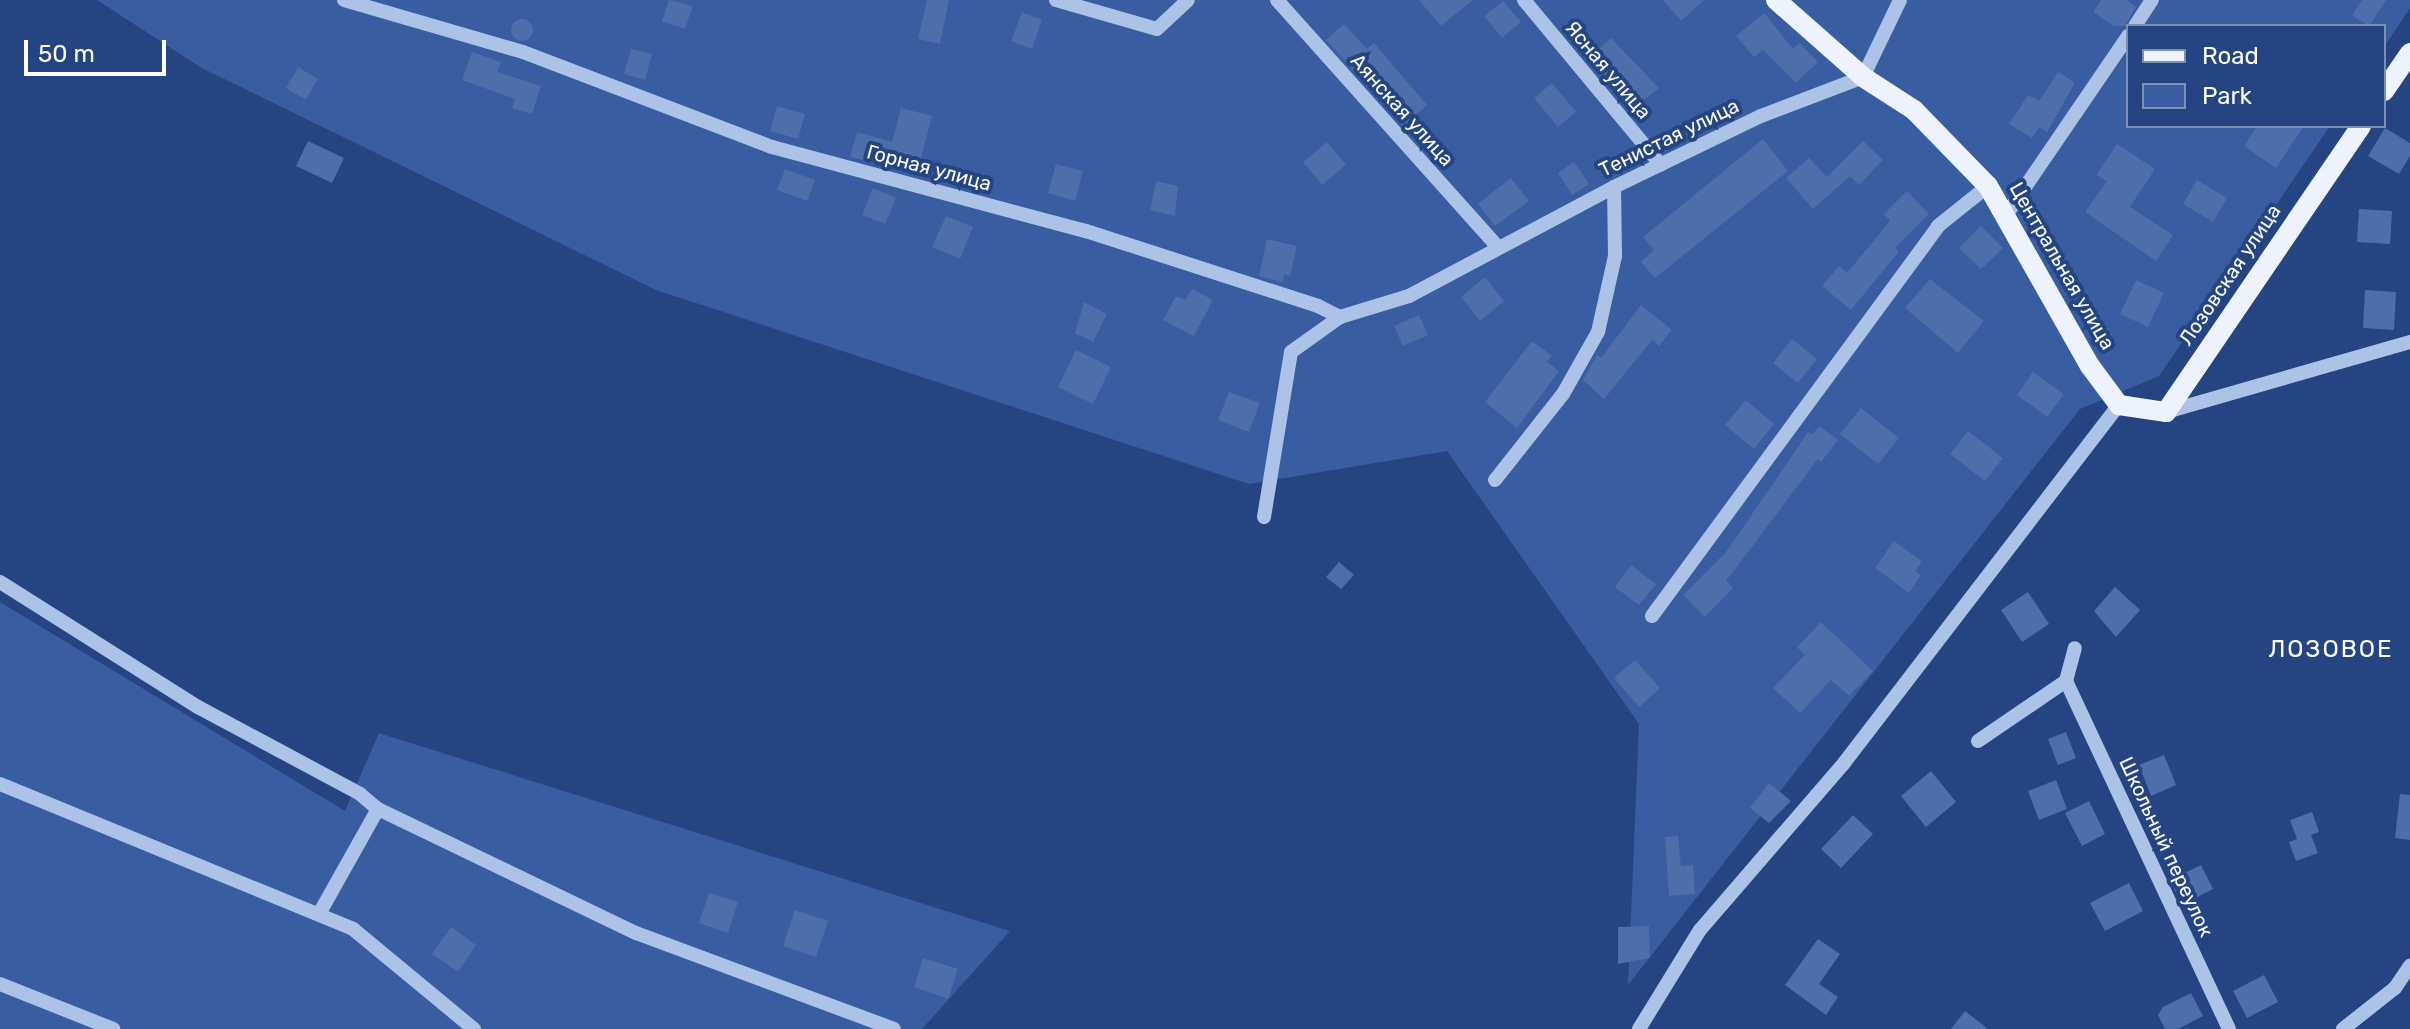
<!DOCTYPE html>
<html>
<head>
<meta charset="utf-8">
<style>
	body { margin:0 }
	#map { position:relative; width:2410px; height:1029px; overflow:hidden; background:#244582; font-family:Rubik,sans-serif }
	div>[style] { position:absolute }
	[style*='--x'] { left:calc(var(--x)*1px); top:calc(var(--y)*1px); width:calc(var(--w)*1px); rotate:calc(var(--a)*1deg) }
	.green>* { inset:0; background:#385da0 }
	.building>* { inset:0; background:#4c6eab }
	.round { border-radius:50% }
	.minor>* { height:14px; margin:-7px; padding:0 7px; transform-origin:7px; border-radius:7px; background:#acc2e7 }
	.major>* { height:20px; margin:-10px; padding:0 10px; transform-origin:10px; border-radius:10px; background:#eef3fd }
	span { translate:-50% -50%; white-space:nowrap; text-align:center; line-height:1.15; -webkit-text-stroke:8px #244582; paint-order:stroke }
	.street-label { font-size:20px; color:#fff }
	.quarter-label { font-size:24px; color:#fff; letter-spacing:2px }
	.legend { position:absolute; left:2126px; top:24px; width:260px; height:104px; box-sizing:border-box; background:#244582; border:2px solid #7c8fb4; margin:0; padding:10px 14px; list-style:none; font-size:24px; color:#fff }
	.legend li { display:flex; align-items:center; gap:16px; height:40px }
	.legend b { width:40px; border:2px solid #7c8fb4 }
	.scale { position:absolute; left:24px; top:40px; width:142px; height:36px; box-sizing:border-box; border:4px solid #fff; border-top:0; padding-left:10px; font-size:24px; line-height:28px; white-space:nowrap; color:#fff; -webkit-text-stroke:6px #244582; paint-order:stroke }
</style>
</head>
<body>
<div id="map">
	<div class="green">
		<i style="clip-path:polygon(97px 0,2410px 0,2410px 8px,2384px 47px,2384px 26px,2128px 26px,2128px 126px,2330px 126px,2159px 376px,2080px 409px,1628px 985px,1639px 724px,1447px 451px,1249px 484px,656px 290px,200px 67px)"></i>
		<i style="clip-path:polygon(0 602px,345px 811px,379px 733px,1010px 931px,922px 1029px,0 1029px)"></i>
	</div>
	<div class="building">
		<i style="clip-path:polygon(669px 0,693px 6px,685px 29px,662px 21px)"></i>
		<i style="clip-path:polygon(927px 0,949px 0,940px 44px,918px 39px)"></i>
		<i style="clip-path:polygon(1419px 0,1473px 0,1441px 26px)"></i>
		<i style="clip-path:polygon(1663px 0,1704px 0,1681px 21px)"></i>
		<i style="clip-path:polygon(2101px 0,2126px 0,2136px 7px,2125px 26px,2114px 26px,2093px 12px)"></i>
		<i style="clip-path:polygon(2362px 0,2386px 0,2369px 26px,2352px 15px)"></i>
		<i style="clip-path:polygon(1503px 1px,1521px 22px,1502px 38px,1484px 16px)"></i>
		<i style="clip-path:polygon(1022px 12px,1042px 20px,1032px 49px,1011px 41px)"></i>
		<i style="clip-path:polygon(1764px 13px,1793px 49px,1799px 43px,1818px 62px,1796px 83px,1763px 50px,1754px 57px,1736px 36px)"></i>
		<i class="round" style="left:511px;top:19px;width:22px;height:22px"></i>
		<i style="clip-path:polygon(1344px 24px,1367px 49px,1374px 43px,1427px 105px,1403px 126px,1326px 40px)"></i>
		<i style="clip-path:polygon(1611px 38px,1659px 88px,1635px 107px,1614px 79px,1607px 84px,1587px 60px)"></i>
		<i style="clip-path:polygon(631px 49px,652px 54px,645px 80px,624px 74px)"></i>
		<i style="clip-path:polygon(472px 52px,501px 62px,497px 72px,541px 86px,532px 114px,512px 108px,515px 99px,462px 80px)"></i>
		<i style="clip-path:polygon(298px 67px,318px 79px,306px 100px,286px 88px)"></i>
		<i style="clip-path:polygon(2058px 72px,2075px 83px,2047px 132px,2039px 127px,2032px 138px,2009px 124px,2028px 95px,2039px 101px)"></i>
		<i style="clip-path:polygon(1552px 83px,1576px 112px,1558px 127px,1534px 98px)"></i>
		<i style="clip-path:polygon(777px 106px,805px 114px,798px 139px,770px 131px)"></i>
		<i style="clip-path:polygon(901px 108px,932px 116px,918px 170px,850px 157px,857px 132px,892px 142px)"></i>
		<i style="clip-path:polygon(2257px 126px,2304px 126px,2276px 168px,2244px 146px)"></i>
		<i style="clip-path:polygon(2385px 128px,2410px 143px,2410px 156px,2399px 174px,2368px 156px)"></i>
		<i style="clip-path:polygon(1763px 139px,1788px 171px,1655px 278px,1641px 262px,1654px 250px,1643px 237px)"></i>
		<i style="clip-path:polygon(308px 141px,344px 158px,332px 183px,296px 166px)"></i>
		<i style="clip-path:polygon(1863px 141px,1883px 160px,1859px 185px,1850px 176px,1813px 209px,1786px 178px,1809px 158px,1827px 177px)"></i>
		<i style="clip-path:polygon(1327px 142px,1346px 165px,1322px 185px,1303px 162px)"></i>
		<i style="clip-path:polygon(2117px 144px,2155px 169px,2130px 207px,2173px 235px,2156px 261px,2085px 212px,2107px 181px,2096px 175px)"></i>
		<i style="clip-path:polygon(1574px 162px,1589px 184px,1572px 195px,1558px 173px)"></i>
		<i style="clip-path:polygon(1056px 164px,1083px 171px,1075px 201px,1048px 193px)"></i>
		<i style="clip-path:polygon(785px 169px,815px 180px,807px 201px,777px 190px)"></i>
		<i style="clip-path:polygon(1511px 178px,1529px 201px,1495px 226px,1478px 204px)"></i>
		<i style="clip-path:polygon(2197px 180px,2227px 198px,2213px 222px,2183px 204px)"></i>
		<i style="clip-path:polygon(1156px 181px,1178px 186px,1175px 216px,1150px 210px)"></i>
		<i style="clip-path:polygon(873px 188px,896px 198px,885px 224px,862px 215px)"></i>
		<i style="clip-path:polygon(1907px 191px,1929px 214px,1895px 248px,1899px 251px,1851px 310px,1822px 286px,1839px 266px,1847px 273px,1890px 221px,1884px 214px)"></i>
		<i style="clip-path:polygon(2359px 209px,2392px 211px,2390px 244px,2357px 242px)"></i>
		<i style="clip-path:polygon(946px 216px,973px 227px,960px 259px,932px 247px)"></i>
		<i style="clip-path:polygon(1981px 226px,2003px 248px,1981px 269px,1959px 248px)"></i>
		<i style="clip-path:polygon(1267px 239px,1297px 246px,1290px 276px,1284px 275px,1283px 282px,1259px 276px)"></i>
		<i style="clip-path:polygon(1485px 277px,1504px 301px,1480px 321px,1461px 297px)"></i>
		<i style="clip-path:polygon(1930px 279px,1984px 321px,1958px 353px,1905px 308px)"></i>
		<i style="clip-path:polygon(2136px 280px,2164px 293px,2148px 327px,2120px 314px)"></i>
		<i style="clip-path:polygon(1192px 289px,1213px 300px,1194px 336px,1163px 320px,1176px 296px,1185px 300px)"></i>
		<i style="clip-path:polygon(2365px 290px,2396px 292px,2394px 330px,2363px 328px)"></i>
		<i style="clip-path:polygon(1084px 302px,1107px 314px,1093px 342px,1075px 333px)"></i>
		<i style="clip-path:polygon(1641px 305px,1672px 330px,1659px 346px,1652px 340px,1604px 399px,1583px 380px,1597px 355px,1601px 358px)"></i>
		<i style="clip-path:polygon(1419px 315px,1428px 335px,1403px 346px,1394px 326px)"></i>
		<i style="clip-path:polygon(1792px 339px,1817px 359px,1798px 383px,1773px 363px)"></i>
		<i style="clip-path:polygon(1532px 341px,1552px 356px,1547px 362px,1559px 371px,1517px 428px,1485px 402px)"></i>
		<i style="clip-path:polygon(1076px 350px,1111px 367px,1093px 404px,1058px 387px)"></i>
		<i style="clip-path:polygon(2033px 372px,2064px 394px,2047px 417px,2017px 395px)"></i>
		<i style="clip-path:polygon(1229px 392px,1260px 403px,1249px 432px,1218px 420px)"></i>
		<i style="clip-path:polygon(1746px 400px,1774px 424px,1754px 449px,1725px 425px)"></i>
		<i style="clip-path:polygon(1861px 408px,1899px 438px,1878px 464px,1840px 434px)"></i>
		<i style="clip-path:polygon(1819px 426px,1838px 440px,1821px 462px,1818px 459px,1726px 581px,1733px 588px,1705px 617px,1683px 595px,1727px 551px,1808px 432px,1812px 435px)"></i>
		<i style="clip-path:polygon(1968px 431px,2003px 458px,1985px 481px,1950px 454px)"></i>
		<i style="clip-path:polygon(1894px 541px,1922px 561px,1915px 571px,1921px 575px,1909px 593px,1875px 568px)"></i>
		<i style="clip-path:polygon(1339px 562px,1354px 575px,1341px 589px,1326px 577px)"></i>
		<i style="clip-path:polygon(1631px 565px,1656px 584px,1639px 605px,1615px 587px)"></i>
		<i style="clip-path:polygon(2115px 587px,2140px 610px,2116px 637px,2094px 611px)"></i>
		<i style="clip-path:polygon(2028px 592px,2049px 624px,2022px 642px,2001px 610px)"></i>
		<i style="clip-path:polygon(1821px 622px,1873px 671px,1849px 696px,1831px 680px,1800px 713px,1773px 688px,1805px 655px,1797px 647px)"></i>
		<i style="clip-path:polygon(1635px 660px,1660px 688px,1639px 707px,1614px 678px)"></i>
		<i style="clip-path:polygon(2066px 732px,2076px 758px,2058px 765px,2048px 739px)"></i>
		<i style="clip-path:polygon(2164px 755px,2176px 785px,2151px 796px,2139px 765px)"></i>
		<i style="clip-path:polygon(1931px 771px,1956px 802px,1926px 827px,1901px 796px)"></i>
		<i style="clip-path:polygon(2056px 780px,2067px 809px,2039px 820px,2028px 791px)"></i>
		<i style="clip-path:polygon(1769px 783px,1791px 801px,1769px 823px,1750px 808px)"></i>
		<i style="clip-path:polygon(2400px 794px,2410px 795px,2410px 840px,2395px 838px)"></i>
		<i style="clip-path:polygon(2089px 801px,2105px 834px,2082px 846px,2065px 813px)"></i>
		<i style="clip-path:polygon(2312px 812px,2319px 832px,2311px 835px,2318px 853px,2296px 861px,2289px 842px,2297px 839px,2290px 820px)"></i>
		<i style="clip-path:polygon(1853px 815px,1873px 834px,1841px 868px,1821px 849px)"></i>
		<i style="clip-path:polygon(1678px 836px,1681px 866px,1693px 865px,1695px 894px,1669px 896px,1665px 837px)"></i>
		<i style="clip-path:polygon(2201px 865px,2213px 889px,2182px 905px,2170px 880px)"></i>
		<i style="clip-path:polygon(2129px 883px,2143px 911px,2105px 931px,2090px 903px)"></i>
		<i style="clip-path:polygon(709px 893px,738px 902px,728px 933px,699px 923px)"></i>
		<i style="clip-path:polygon(795px 910px,828px 921px,816px 957px,783px 946px)"></i>
		<i style="clip-path:polygon(1649px 926px,1650px 958px,1618px 964px,1618px 927px)"></i>
		<i style="clip-path:polygon(451px 927px,476px 945px,458px 972px,432px 954px)"></i>
		<i style="clip-path:polygon(1818px 939px,1840px 954px,1819px 984px,1838px 997px,1826px 1015px,1785px 985px)"></i>
		<i style="clip-path:polygon(923px 958px,958px 969px,948px 999px,914px 987px)"></i>
		<i style="clip-path:polygon(2264px 975px,2278px 1002px,2247px 1018px,2233px 991px)"></i>
		<i style="clip-path:polygon(2191px 993px,2203px 1016px,2178px 1029px,2165px 1029px,2158px 1015px,2163px 1007px)"></i>
		<i style="clip-path:polygon(1965px 1011px,1988px 1029px,1951px 1029px)"></i>
	</div>
	<div class="minor">
		<i style="--x:344;--y:0;--w:186;--a:16.2"></i>
		<i style="--x:523;--y:52;--w:267;--a:20.9"></i>
		<i style="--x:772;--y:147;--w:325;--a:15"></i>
		<i style="--x:1086;--y:231;--w:244;--a:17.9"></i>
		<i style="--x:1318;--y:306;--w:25;--a:27"></i>
		<i style="--x:1340;--y:317;--w:72;--a:-16.9"></i>
		<i style="--x:1409;--y:296;--w:232;--a:-28"></i>
		<i style="--x:1614;--y:187;--w:163;--a:-25.8"></i>
		<i style="--x:1761;--y:116;--w:109;--a:-20.9"></i>
		<i style="--x:1863;--y:77;--w:85;--a:-64.3"></i>
		<i style="--x:1056;--y:0;--w:105;--a:16"></i>
		<i style="--x:1157;--y:29;--w:42;--a:-43.1"></i>
		<i style="--x:1277;--y:0;--w:330;--a:48.2"></i>
		<i style="--x:1524;--y:0;--w:214;--a:50.3"></i>
		<i style="--x:2135;--y:26;--w:31;--a:-57"></i>
		<i style="--x:2006;--y:215;--w:217;--a:-55.7"></i>
		<i style="--x:2166;--y:412;--w:254;--a:-16"></i>
		<i style="--x:1495;--y:480;--w:110;--a:-51.7"></i>
		<i style="--x:1563;--y:394;--w:71;--a:-60.6"></i>
		<i style="--x:1598;--y:332;--w:78;--a:-77.4"></i>
		<i style="--x:1615;--y:256;--w:69;--a:-90.8"></i>
		<i style="--x:1264;--y:517;--w:167;--a:-80.7"></i>
		<i style="--x:1291;--y:352;--w:60;--a:-35.5"></i>
		<i style="--x:0;--y:582;--w:234;--a:32.3"></i>
		<i style="--x:198;--y:707;--w:184;--a:28.2"></i>
		<i style="--x:360;--y:794;--w:23;--a:40"></i>
		<i style="--x:378;--y:809;--w:286;--a:25.7"></i>
		<i style="--x:636;--y:933;--w:275;--a:20.4"></i>
		<i style="--x:1652;--y:616;--w:484;--a:-53.7"></i>
		<i style="--x:1938;--y:226;--w:64;--a:-38.7"></i>
		<i style="--x:2066;--y:681;--w:384;--a:64.9"></i>
		<i style="--x:1978;--y:741;--w:107;--a:-34.3"></i>
		<i style="--x:2066;--y:681;--w:34;--a:-75"></i>
		<i style="--x:0;--y:784;--w:382;--a:22.3"></i>
		<i style="--x:353;--y:929;--w:157;--a:39.6"></i>
		<i style="--x:319;--y:914;--w:120;--a:-60.7"></i>
		<i style="--x:0;--y:984;--w:122;--a:21.7"></i>
		<i style="--x:1639;--y:1029;--w:116;--a:-58.4"></i>
		<i style="--x:1700;--y:930;--w:221;--a:-49.2"></i>
		<i style="--x:1844;--y:763;--w:451;--a:-52.5"></i>
		<i style="--x:2343;--y:1029;--w:66;--a:-38.3"></i>
		<i style="--x:2395;--y:988;--w:27;--a:-56"></i>
	</div>
	<div class="major">
		<i style="--x:1776;--y:0;--w:116;--a:41.5"></i>
		<i style="--x:1863;--y:77;--w:61;--a:32.9"></i>
		<i style="--x:1914;--y:110;--w:106;--a:45.8"></i>
		<i style="--x:1988;--y:186;--w:207;--a:60.5"></i>
		<i style="--x:2090;--y:366;--w:49;--a:53.4"></i>
		<i style="--x:2119;--y:405;--w:48;--a:8.5"></i>
		<i style="--x:2166;--y:412;--w:346;--a:-55.7"></i>
		<i style="--x:2384;--y:91;--w:46;--a:-55.6"></i>
	</div>
	<div class="street-label">
		<span style="left:1608px;top:70px;rotate:50deg">Ясная улица</span>
		<span style="left:1402px;top:110px;rotate:48deg">Аянская улица</span>
		<span style="left:1669px;top:138px;rotate:-26deg">Тенистая улица</span>
		<span style="left:929px;top:168px;rotate:15deg">Горная улица</span>
		<span style="left:2062px;top:266px;rotate:60deg">Центральная улица</span>
		<span style="left:2230px;top:275px;rotate:-56deg">Лозовская улица</span>
		<span style="left:2166px;top:847px;rotate:65deg">Школьный переулок</span>
	</div>
	<div class="quarter-label">
		<span style="left:2331px;top:650px">ЛОЗОВОЕ</span>
	</div>
	<ul class="legend">
	<li><b style="height:10px;background:#eef3fd"></b>Road</li>
	<li><b style="height:22px;background:#385da0"></b>Park</li>
	</ul>
	<div class="scale">50 m</div>
</div>
</body>
</html>
